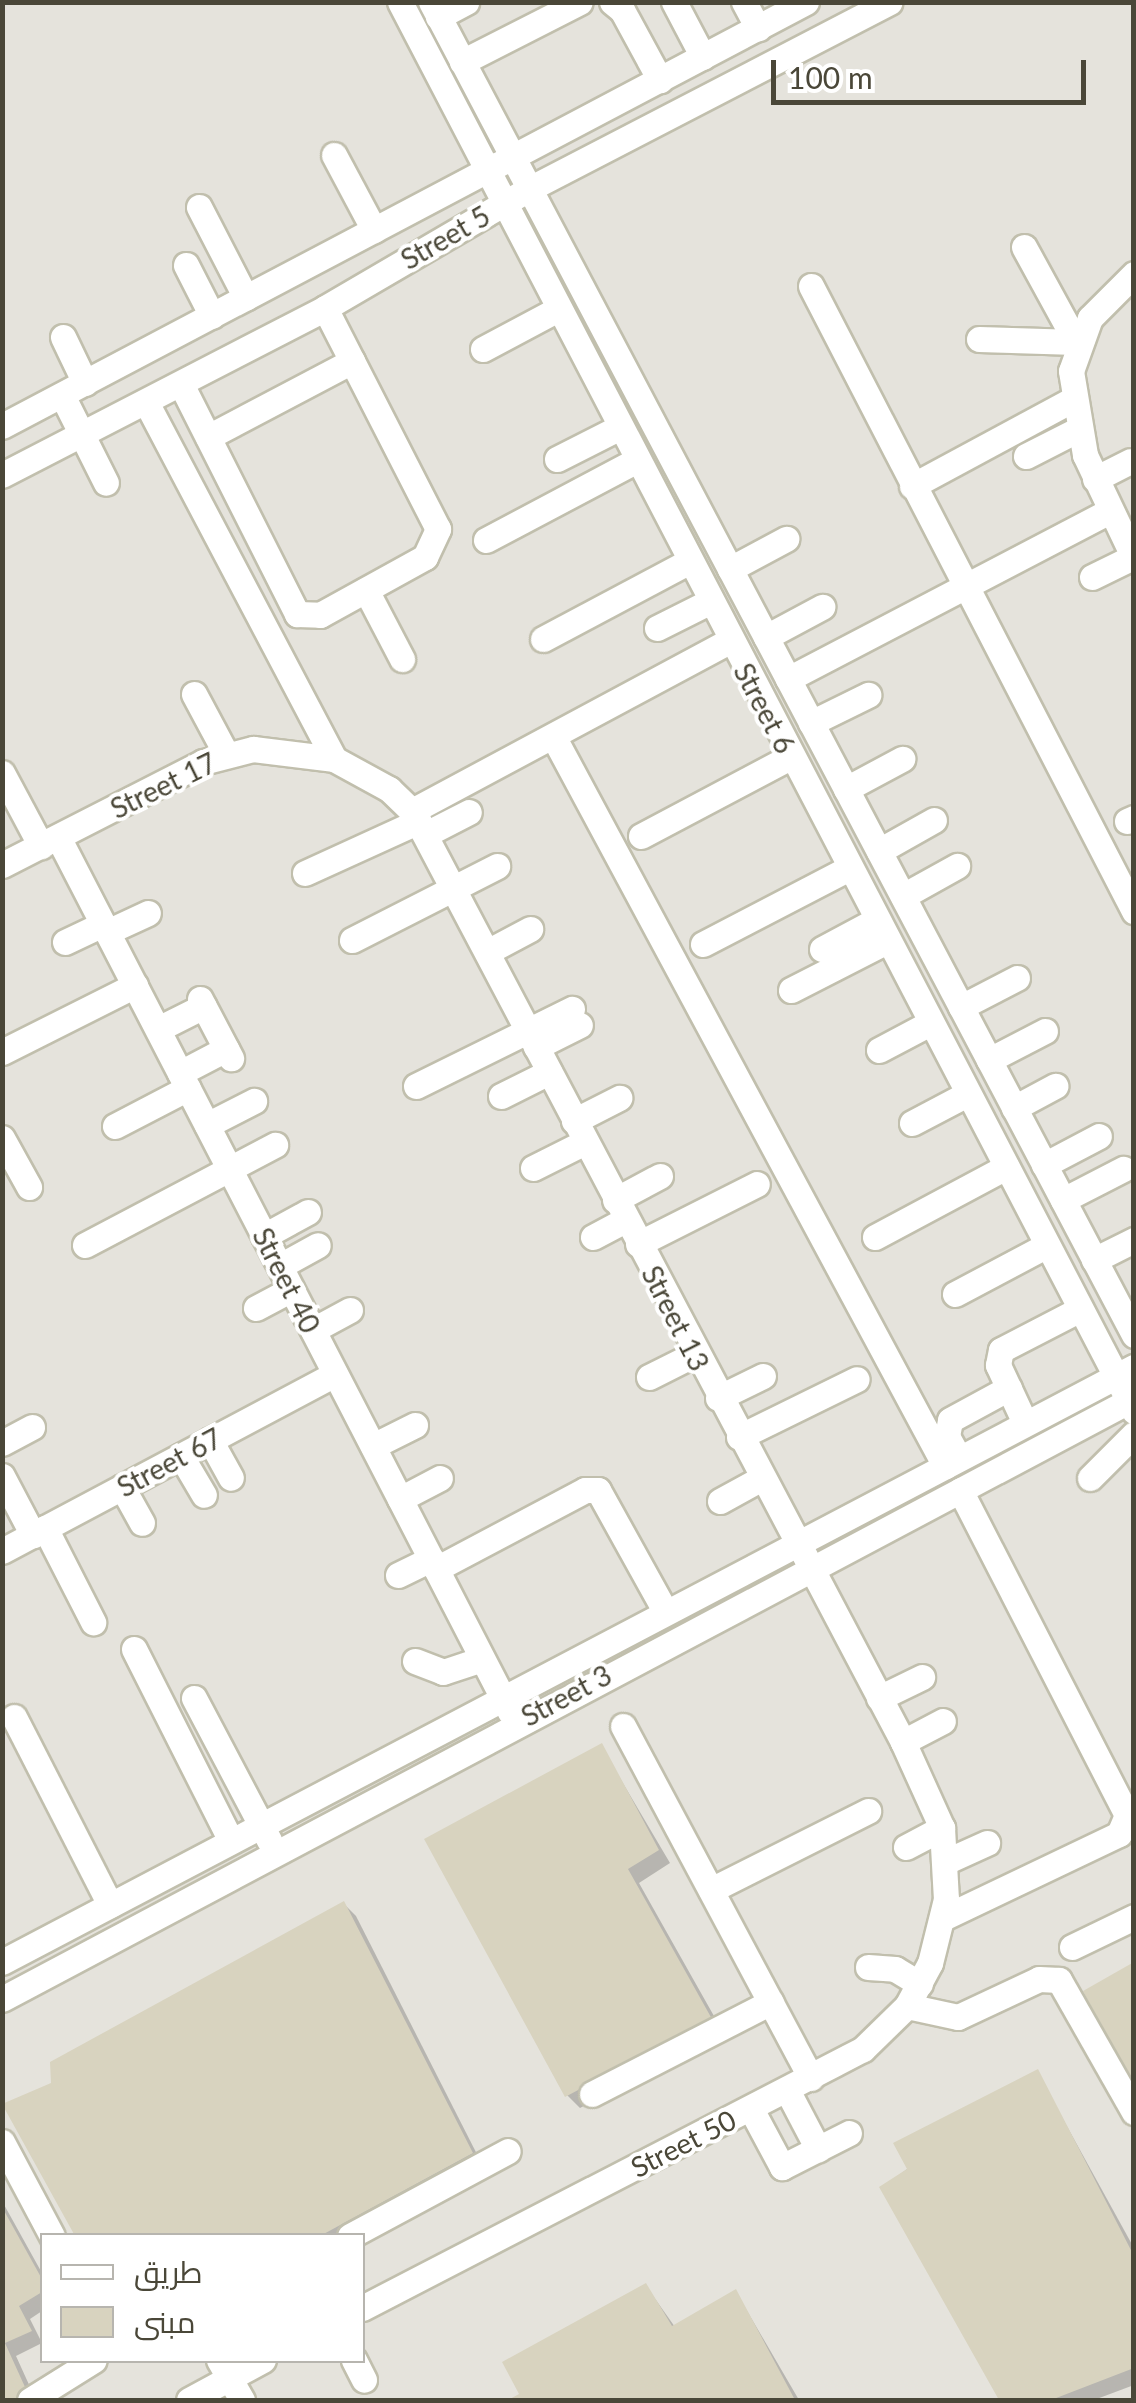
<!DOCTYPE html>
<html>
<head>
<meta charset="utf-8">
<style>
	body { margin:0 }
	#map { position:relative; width:1136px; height:2403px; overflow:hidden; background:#f5f4eb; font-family:Lato,Cairo,sans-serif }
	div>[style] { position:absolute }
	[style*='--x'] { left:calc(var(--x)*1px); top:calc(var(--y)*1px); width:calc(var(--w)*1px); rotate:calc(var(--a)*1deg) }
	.industrial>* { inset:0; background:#e5e3dc }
	.shadow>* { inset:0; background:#0003 }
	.building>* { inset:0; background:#d8d3bf }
	.roads { filter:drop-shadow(2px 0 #c1bfad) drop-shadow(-2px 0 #c1bfad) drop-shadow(0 2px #c1bfad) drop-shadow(0 -2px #c1bfad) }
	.minor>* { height:25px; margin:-12.5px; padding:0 12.5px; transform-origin:12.5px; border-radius:12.5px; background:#fff }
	span { translate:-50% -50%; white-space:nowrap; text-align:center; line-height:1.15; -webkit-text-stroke:8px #fff; paint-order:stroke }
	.street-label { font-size:28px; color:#4a4738 }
	.frame { position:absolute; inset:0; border:5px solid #4a4738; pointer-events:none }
	.legend { position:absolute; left:40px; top:2233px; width:325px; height:130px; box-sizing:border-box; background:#fff; border:2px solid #b7b5af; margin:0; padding:12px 18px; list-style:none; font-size:30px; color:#4a4738 }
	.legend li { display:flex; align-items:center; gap:20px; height:50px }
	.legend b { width:50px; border:2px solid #b7b5af }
	.scale { position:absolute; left:771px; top:60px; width:315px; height:45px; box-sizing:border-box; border:5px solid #4a4738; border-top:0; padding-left:12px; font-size:30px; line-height:35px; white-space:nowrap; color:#4a4738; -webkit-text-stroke:8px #fff; paint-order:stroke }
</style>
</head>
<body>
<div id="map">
	<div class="industrial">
		<i style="clip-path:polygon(evenodd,3px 3px,1133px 3px,1133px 2400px,3px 2400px,3px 3px,42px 2236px,362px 2236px,362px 2360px,42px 2360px,42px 2236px)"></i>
	</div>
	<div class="shadow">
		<i style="clip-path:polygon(601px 1746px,670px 1863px,639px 1883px,723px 2032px,580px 2108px,567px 2095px)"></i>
		<i style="clip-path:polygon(344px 1904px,356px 1916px,483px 2166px,354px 2236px,77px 2236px,54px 2085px)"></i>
		<i style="clip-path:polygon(1037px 2072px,1134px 2248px,1134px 2385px,1094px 2400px,1002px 2400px,883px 2187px)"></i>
		<i style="clip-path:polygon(2px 2201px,42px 2273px,42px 2311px,30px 2319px,42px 2343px,16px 2356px,36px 2400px,2px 2400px)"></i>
		<i style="clip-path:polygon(646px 2286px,675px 2327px,736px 2292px,799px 2400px,513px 2400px)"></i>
	</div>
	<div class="building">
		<i style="clip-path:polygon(602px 1743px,659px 1850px,628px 1869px,712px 2019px,565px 2097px,424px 1839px)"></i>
		<i style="clip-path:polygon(344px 1901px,473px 2153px,320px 2236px,75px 2236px,2px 2104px,51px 2083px,50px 2062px)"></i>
		<i style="clip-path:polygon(1134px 1962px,1134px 2090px,1083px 1991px)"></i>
		<i style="clip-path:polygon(1038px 2069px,1134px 2256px,1134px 2368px,1051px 2400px,999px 2400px,879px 2187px,907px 2169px,893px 2143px)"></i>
		<i style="clip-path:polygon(2px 2207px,42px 2279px,42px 2292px,19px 2306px,32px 2331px,5px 2343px,30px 2398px,24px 2400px,2px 2400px)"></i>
		<i style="clip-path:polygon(646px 2283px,672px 2326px,736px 2289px,795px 2400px,508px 2400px,519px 2394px,502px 2362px)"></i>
	</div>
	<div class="roads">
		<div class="minor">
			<i style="--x:400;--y:2;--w:1589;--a:62.48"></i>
			<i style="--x:431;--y:2;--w:1507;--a:62.19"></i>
			<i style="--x:612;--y:2;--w:13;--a:39"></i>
			<i style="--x:622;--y:10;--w:80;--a:61.5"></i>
			<i style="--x:674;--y:2;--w:62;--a:62.2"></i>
			<i style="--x:744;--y:2;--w:30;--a:62"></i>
			<i style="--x:438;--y:17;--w:32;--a:-28"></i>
			<i style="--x:462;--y:62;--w:132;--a:-27"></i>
			<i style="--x:334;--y:155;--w:85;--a:61.9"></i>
			<i style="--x:199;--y:207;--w:102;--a:62.7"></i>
			<i style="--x:1024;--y:247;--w:108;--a:61.3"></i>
			<i style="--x:186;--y:265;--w:57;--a:63"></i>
			<i style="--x:1134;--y:274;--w:62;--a:135"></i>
			<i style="--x:1090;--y:318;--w:56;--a:109.7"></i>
			<i style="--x:1071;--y:371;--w:85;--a:80.5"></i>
			<i style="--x:1085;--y:455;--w:114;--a:64.6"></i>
			<i style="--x:811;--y:286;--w:704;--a:62.67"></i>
			<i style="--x:63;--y:337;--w:51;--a:64.4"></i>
			<i style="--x:979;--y:339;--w:97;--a:1.8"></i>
			<i style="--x:483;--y:349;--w:83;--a:-28.1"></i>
			<i style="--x:181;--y:384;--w:258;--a:63.2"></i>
			<i style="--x:297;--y:614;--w:23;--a:2"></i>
			<i style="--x:320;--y:615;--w:120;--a:-28.9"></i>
			<i style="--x:425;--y:557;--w:31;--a:-65"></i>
			<i style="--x:438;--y:529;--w:248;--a:-117.1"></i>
			<i style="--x:62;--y:395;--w:98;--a:63.4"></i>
			<i style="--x:146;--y:402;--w:403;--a:62.2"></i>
			<i style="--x:2;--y:426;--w:909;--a:-27.81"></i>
			<i style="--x:208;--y:437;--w:163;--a:-27.8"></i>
			<i style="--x:1026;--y:456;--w:57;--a:-27"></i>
			<i style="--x:557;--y:459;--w:68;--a:-26.9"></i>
			<i style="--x:2;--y:475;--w:364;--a:-27.3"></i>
			<i style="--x:325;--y:308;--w:236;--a:-30.3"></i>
			<i style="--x:529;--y:189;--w:406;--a:-27.4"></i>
			<i style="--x:1095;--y:479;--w:39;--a:-27"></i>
			<i style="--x:912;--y:486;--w:182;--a:-28.3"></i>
			<i style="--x:486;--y:540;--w:169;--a:-27.9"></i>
			<i style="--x:730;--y:569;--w:64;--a:-28.2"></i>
			<i style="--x:1092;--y:577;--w:46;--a:-26"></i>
			<i style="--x:366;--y:590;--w:78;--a:62.4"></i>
			<i style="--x:657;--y:628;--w:58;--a:-26.6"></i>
			<i style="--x:766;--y:637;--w:64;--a:-28.2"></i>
			<i style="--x:543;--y:639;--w:164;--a:-28"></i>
			<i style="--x:788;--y:679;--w:363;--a:-27.6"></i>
			<i style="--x:194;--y:694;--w:68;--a:61.9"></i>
			<i style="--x:811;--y:723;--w:64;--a:-26.2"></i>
			<i style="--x:553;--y:736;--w:829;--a:61.76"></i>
			<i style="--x:2;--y:773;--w:83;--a:61.9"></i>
			<i style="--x:846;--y:789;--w:64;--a:-28.2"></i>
			<i style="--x:412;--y:811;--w:360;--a:-28.2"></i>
			<i style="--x:1127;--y:821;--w:8;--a:-23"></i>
			<i style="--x:426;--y:834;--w:48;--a:-27.1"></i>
			<i style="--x:641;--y:836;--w:169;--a:-27.9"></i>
			<i style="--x:58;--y:837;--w:985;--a:62.68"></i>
			<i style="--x:879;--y:851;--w:63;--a:-29.4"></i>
			<i style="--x:2;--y:865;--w:226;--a:-27.1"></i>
			<i style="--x:203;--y:762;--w:52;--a:-14.6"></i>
			<i style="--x:253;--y:749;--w:82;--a:7"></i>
			<i style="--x:334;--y:759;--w:63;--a:28.6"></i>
			<i style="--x:389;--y:789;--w:32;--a:44"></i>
			<i style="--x:412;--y:811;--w:1053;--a:62.19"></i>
			<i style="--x:903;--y:1742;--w:94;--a:65.6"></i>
			<i style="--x:942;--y:1828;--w:71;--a:86.8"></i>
			<i style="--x:946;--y:1899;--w:66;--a:104"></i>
			<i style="--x:930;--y:1963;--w:49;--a:118.1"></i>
			<i style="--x:907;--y:2006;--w:62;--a:135.7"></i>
			<i style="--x:863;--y:2049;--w:564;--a:152.66"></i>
			<i style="--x:305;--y:873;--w:125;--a:-24.5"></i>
			<i style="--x:903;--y:896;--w:62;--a:-29.1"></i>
			<i style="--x:107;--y:932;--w:45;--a:-24.9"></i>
			<i style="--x:352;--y:940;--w:163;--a:-27"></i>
			<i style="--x:65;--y:942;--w:42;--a:-25.3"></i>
			<i style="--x:703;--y:944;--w:165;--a:-27.5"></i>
			<i style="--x:822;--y:949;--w:61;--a:-28.2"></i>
			<i style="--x:487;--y:952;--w:49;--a:-28.1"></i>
			<i style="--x:791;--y:990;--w:108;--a:-27"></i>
			<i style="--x:200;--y:999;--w:67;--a:62.3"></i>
			<i style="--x:961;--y:1007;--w:63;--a:-27.4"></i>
			<i style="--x:158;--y:1029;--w:51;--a:-26.6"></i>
			<i style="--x:536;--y:1047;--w:49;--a:-26.6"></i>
			<i style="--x:879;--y:1050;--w:58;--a:-27.9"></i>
			<i style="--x:2;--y:1052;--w:149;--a:-26.7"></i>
			<i style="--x:989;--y:1060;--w:63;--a:-27.4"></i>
			<i style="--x:180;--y:1073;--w:52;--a:-27.6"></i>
			<i style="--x:416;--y:1086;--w:174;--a:-26.3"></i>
			<i style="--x:501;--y:1096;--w:54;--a:-26.6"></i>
			<i style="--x:1014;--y:1108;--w:47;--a:-28.2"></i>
			<i style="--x:574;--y:1121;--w:51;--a:-27.1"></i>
			<i style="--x:912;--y:1123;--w:62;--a:-27.8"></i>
			<i style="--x:207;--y:1125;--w:53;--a:-27.1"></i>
			<i style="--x:115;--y:1126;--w:82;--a:-27.5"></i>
			<i style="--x:2;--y:1138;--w:56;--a:61.1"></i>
			<i style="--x:1044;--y:1165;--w:62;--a:-27.8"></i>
			<i style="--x:533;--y:1168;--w:58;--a:-26.6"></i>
			<i style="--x:615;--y:1200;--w:51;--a:-28.1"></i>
			<i style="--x:1063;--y:1200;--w:68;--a:-27.3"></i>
			<i style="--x:264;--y:1236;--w:50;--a:-28.6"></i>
			<i style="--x:593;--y:1237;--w:36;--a:-28"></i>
			<i style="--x:875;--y:1237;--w:149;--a:-28.1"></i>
			<i style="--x:638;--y:1244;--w:133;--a:-26.8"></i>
			<i style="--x:85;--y:1245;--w:215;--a:-27.8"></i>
			<i style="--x:1094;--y:1260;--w:45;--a:-26.6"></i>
			<i style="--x:280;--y:1266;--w:43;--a:-28.9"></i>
			<i style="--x:955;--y:1294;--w:104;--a:-28"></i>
			<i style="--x:256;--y:1308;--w:40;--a:-28"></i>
			<i style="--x:313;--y:1330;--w:42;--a:-28.4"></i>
			<i style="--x:649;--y:1377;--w:51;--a:-26.6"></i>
			<i style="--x:718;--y:1398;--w:50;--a:-26.1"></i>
			<i style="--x:1025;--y:1423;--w:64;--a:-115"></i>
			<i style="--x:998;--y:1365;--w:15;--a:-79"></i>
			<i style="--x:1001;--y:1350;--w:89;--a:-27.4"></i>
			<i style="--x:739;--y:1437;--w:131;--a:-26.2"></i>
			<i style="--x:210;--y:1440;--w:43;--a:61.1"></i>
			<i style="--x:2;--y:1443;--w:34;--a:-28"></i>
			<i style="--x:373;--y:1446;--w:47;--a:-26.6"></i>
			<i style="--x:181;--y:1456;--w:45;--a:59.5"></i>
			<i style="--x:959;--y:1458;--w:25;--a:-119"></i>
			<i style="--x:947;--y:1436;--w:16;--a:-79"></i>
			<i style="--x:950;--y:1420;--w:67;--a:-28.5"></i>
			<i style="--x:2;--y:1476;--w:67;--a:62.3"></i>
			<i style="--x:1090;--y:1478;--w:62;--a:-45"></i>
			<i style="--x:122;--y:1487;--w:41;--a:60.9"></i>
			<i style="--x:400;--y:1499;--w:45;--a:-27.7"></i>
			<i style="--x:720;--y:1501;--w:46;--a:-28.8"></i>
			<i style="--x:45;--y:1528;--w:106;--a:62.9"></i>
			<i style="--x:2;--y:1551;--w:377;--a:-28"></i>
			<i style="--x:436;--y:1569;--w:169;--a:-27.9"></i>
			<i style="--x:585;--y:1490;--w:13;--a:0"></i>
			<i style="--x:598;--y:1490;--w:138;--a:61"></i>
			<i style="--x:398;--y:1575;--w:37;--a:-26"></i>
			<i style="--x:134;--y:1649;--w:215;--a:63.2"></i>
			<i style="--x:415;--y:1661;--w:30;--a:21"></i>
			<i style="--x:443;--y:1672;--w:41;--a:-18.4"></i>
			<i style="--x:194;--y:1698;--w:161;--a:62.2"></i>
			<i style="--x:879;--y:1698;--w:48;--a:-26"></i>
			<i style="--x:14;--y:1717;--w:211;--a:62.9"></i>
			<i style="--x:623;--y:1726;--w:399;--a:61.9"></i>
			<i style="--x:903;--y:1742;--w:45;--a:-27.7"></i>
			<i style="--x:906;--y:1847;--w:41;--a:-27.8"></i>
			<i style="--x:947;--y:1861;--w:44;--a:-24.2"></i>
			<i style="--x:711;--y:1890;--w:176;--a:-26.7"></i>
			<i style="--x:943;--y:1918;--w:195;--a:-25.5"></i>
			<i style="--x:1119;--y:1834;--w:21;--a:-67"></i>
			<i style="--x:1127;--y:1815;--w:365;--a:-117.2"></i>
			<i style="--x:1072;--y:1947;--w:69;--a:-25.8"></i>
			<i style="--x:2;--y:1962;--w:1279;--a:-27.73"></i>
			<i style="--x:868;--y:1967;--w:27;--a:4"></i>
			<i style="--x:895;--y:1969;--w:29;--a:31"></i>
			<i style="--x:2;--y:1999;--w:1282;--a:-27.96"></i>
			<i style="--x:907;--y:2006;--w:52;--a:12.2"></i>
			<i style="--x:958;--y:2017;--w:89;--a:-25.1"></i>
			<i style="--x:1039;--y:1979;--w:20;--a:3"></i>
			<i style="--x:1059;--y:1980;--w:152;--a:60.4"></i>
			<i style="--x:787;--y:2090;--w:67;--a:62.3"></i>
			<i style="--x:592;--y:2094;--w:201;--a:-27.2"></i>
			<i style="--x:751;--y:2109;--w:66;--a:61.9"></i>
			<i style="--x:782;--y:2167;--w:75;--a:-26.9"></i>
			<i style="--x:2;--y:2142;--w:106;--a:62"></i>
			<i style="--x:350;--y:2236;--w:179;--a:-28.3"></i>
			<i style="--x:219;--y:2360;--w:46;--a:60.1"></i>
			<i style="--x:354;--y:2360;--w:22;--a:63"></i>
			<i style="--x:30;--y:2400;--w:75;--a:-32"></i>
			<i style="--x:189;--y:2400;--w:84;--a:-28.4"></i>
		</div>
	</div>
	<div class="street-label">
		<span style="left:445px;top:237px;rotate:-30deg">Street 5</span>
		<span style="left:765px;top:708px;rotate:62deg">Street 6</span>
		<span style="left:163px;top:785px;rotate:-26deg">Street 17</span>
		<span style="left:287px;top:1280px;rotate:63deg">Street 40</span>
		<span style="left:676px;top:1318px;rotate:63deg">Street 13</span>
		<span style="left:169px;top:1462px;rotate:-28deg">Street 67</span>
		<span style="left:566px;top:1695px;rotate:-28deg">Street 3</span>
		<span style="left:683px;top:2143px;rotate:-27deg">Street 50</span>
	</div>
	<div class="frame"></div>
	<ul class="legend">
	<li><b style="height:12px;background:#fff"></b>طريق</li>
	<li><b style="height:28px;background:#d8d3bf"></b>مبنى</li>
	</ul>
	<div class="scale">100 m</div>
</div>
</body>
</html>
